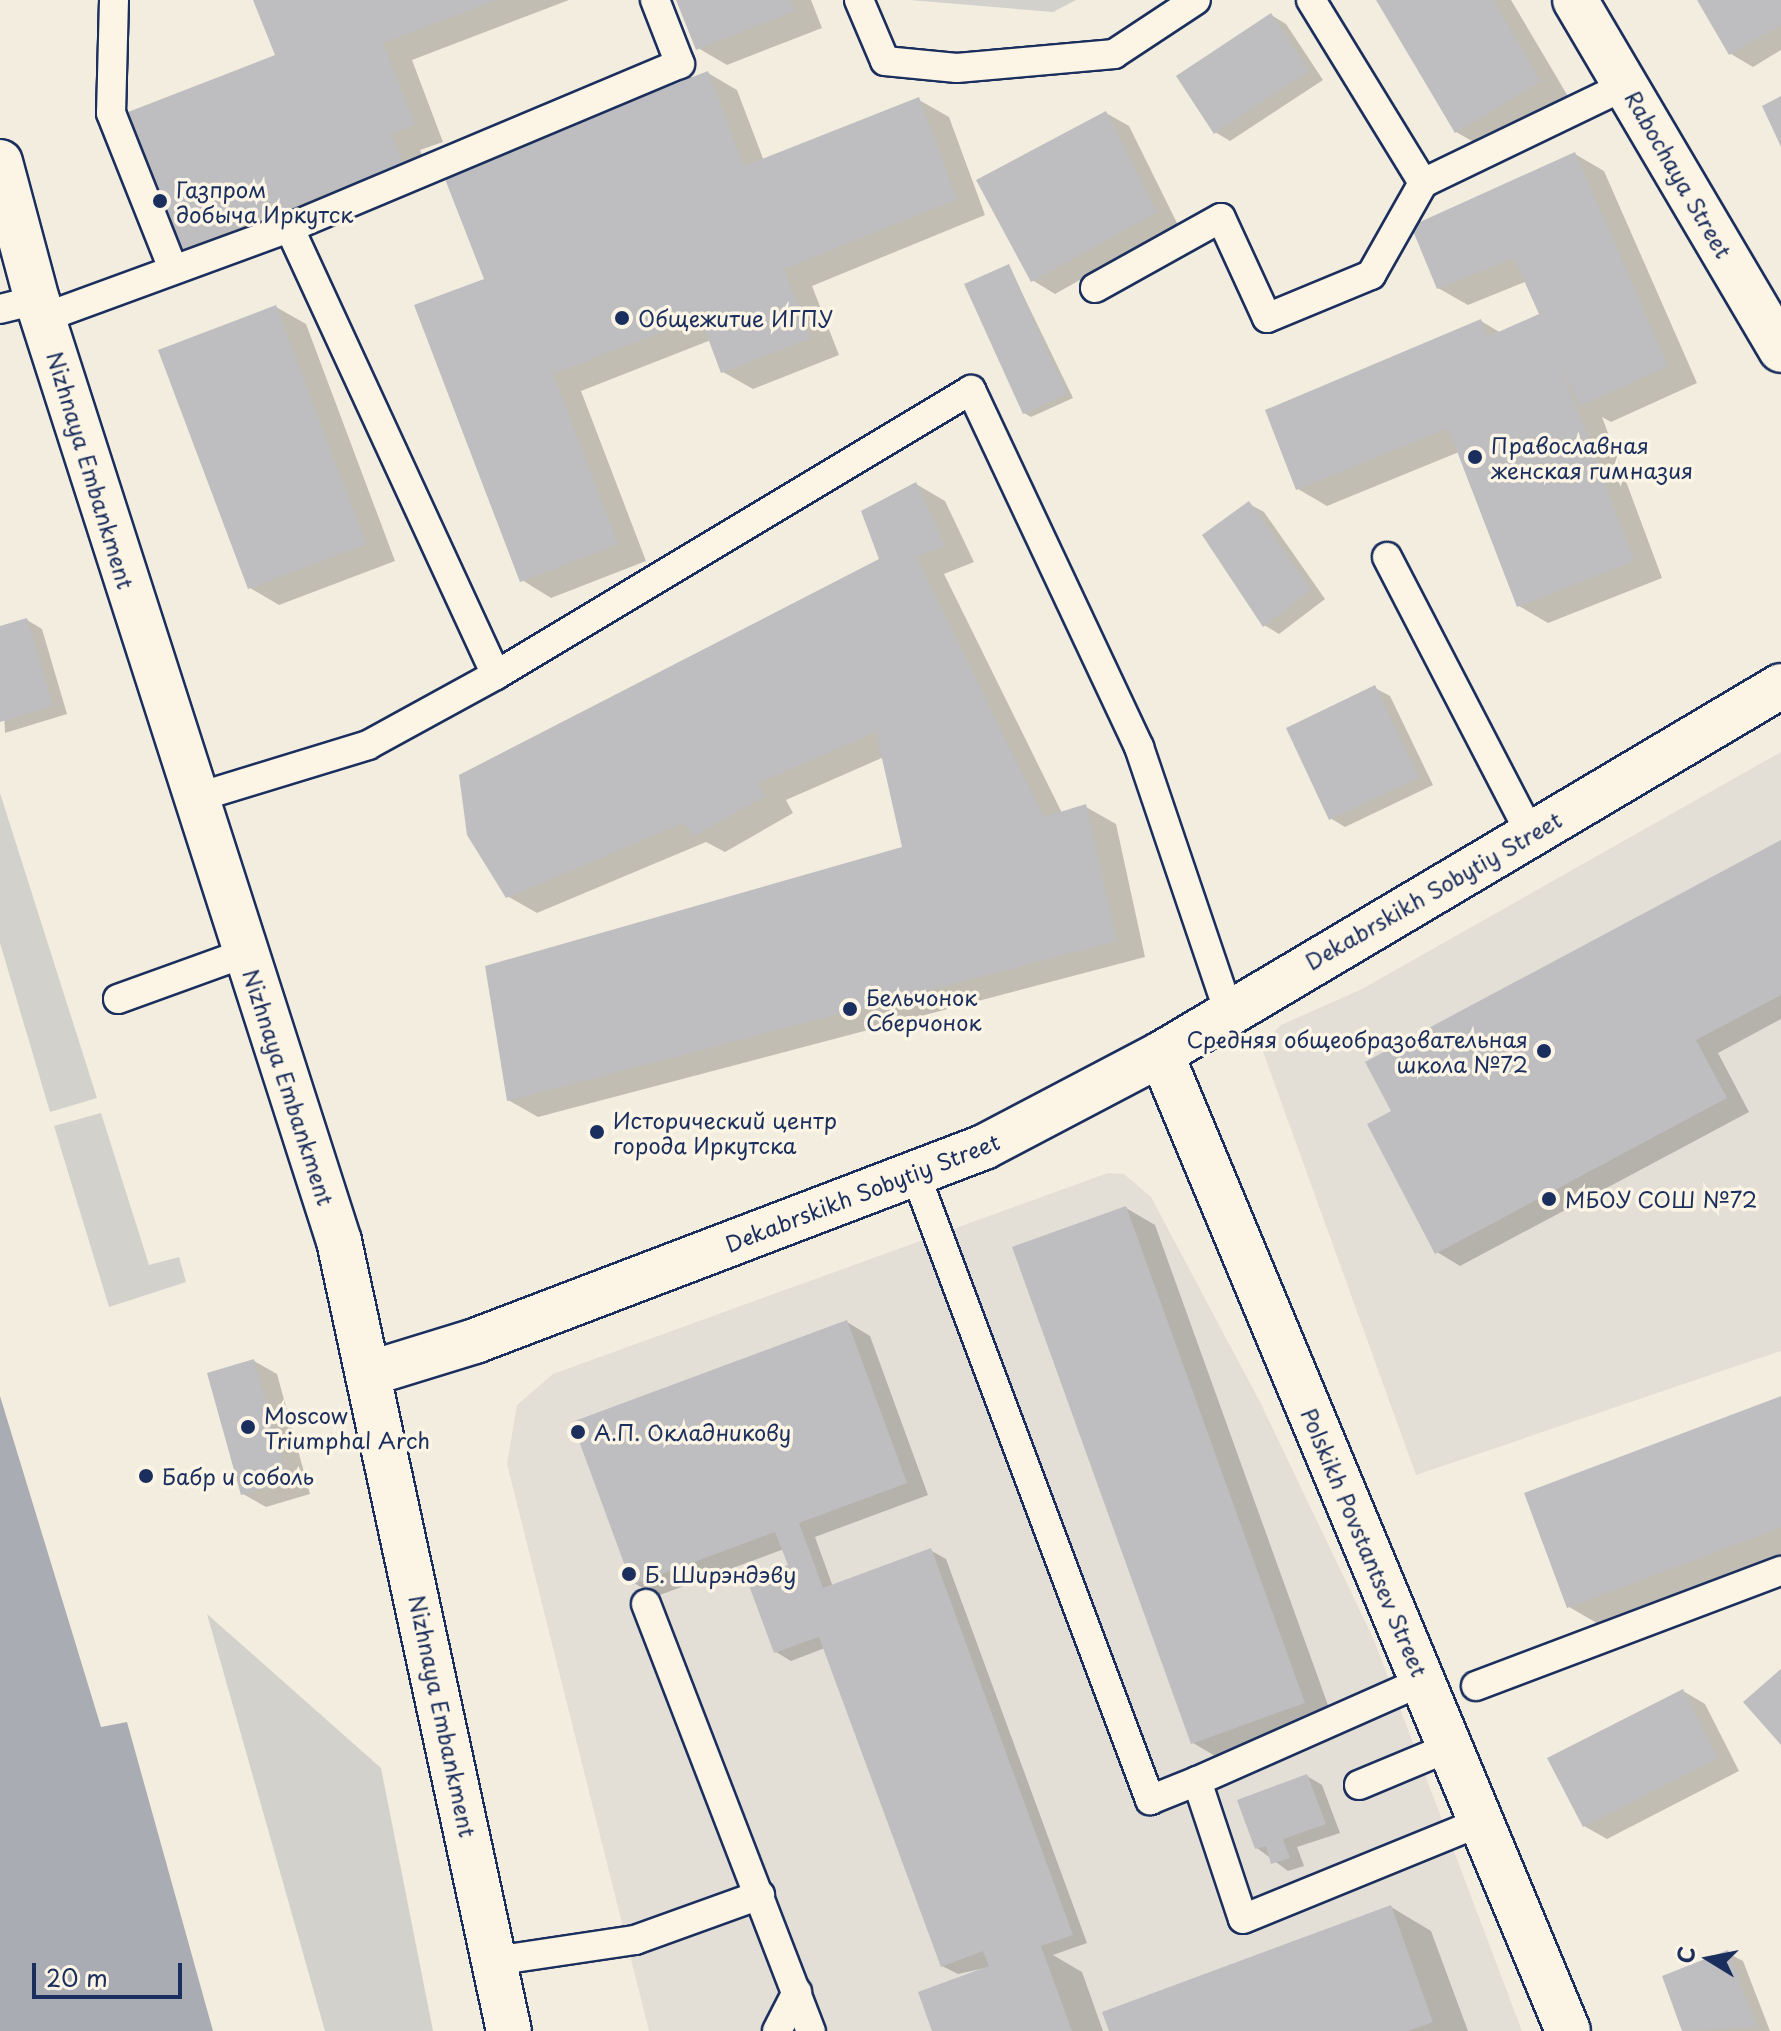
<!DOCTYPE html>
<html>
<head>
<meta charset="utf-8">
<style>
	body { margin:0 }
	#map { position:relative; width:1781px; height:2031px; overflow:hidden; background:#f3ede0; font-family:"Playpen Sans",sans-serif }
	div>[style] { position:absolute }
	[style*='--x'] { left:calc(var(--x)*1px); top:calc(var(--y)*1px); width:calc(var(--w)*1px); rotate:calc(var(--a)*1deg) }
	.built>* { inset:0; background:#e3dfd6 }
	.green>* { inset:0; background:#d3d1cc }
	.water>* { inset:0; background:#a9acb3 }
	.shadow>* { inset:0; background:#0003 }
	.building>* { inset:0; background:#bebec0 }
	.roads { filter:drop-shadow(2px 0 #1b2f5e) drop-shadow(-2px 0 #1b2f5e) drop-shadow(0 2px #1b2f5e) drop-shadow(0 -2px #1b2f5e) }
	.service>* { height:28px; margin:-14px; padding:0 14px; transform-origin:14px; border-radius:14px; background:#fcf5e5 }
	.minor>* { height:44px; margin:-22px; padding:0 22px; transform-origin:22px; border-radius:22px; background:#fcf5e5 }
	.tertiary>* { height:44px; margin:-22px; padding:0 22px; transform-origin:22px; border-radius:22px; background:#fcf5e5 }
	.secondary>* { height:44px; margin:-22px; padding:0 22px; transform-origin:22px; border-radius:22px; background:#fcf5e5 }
	.dots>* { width:22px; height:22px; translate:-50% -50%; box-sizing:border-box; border:4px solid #fcf5e5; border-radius:50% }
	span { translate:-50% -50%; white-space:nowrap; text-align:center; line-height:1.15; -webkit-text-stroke:7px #fcf5e5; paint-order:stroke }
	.street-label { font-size:22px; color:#1b2f5e }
	.poi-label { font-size:22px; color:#1b2f5e }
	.left { translate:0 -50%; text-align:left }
	.right { translate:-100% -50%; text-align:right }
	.north { position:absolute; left:1669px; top:1919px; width:80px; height:80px; -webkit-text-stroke:6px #fcf5e5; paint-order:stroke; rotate:280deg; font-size:22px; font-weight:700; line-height:32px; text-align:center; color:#1b2f5e }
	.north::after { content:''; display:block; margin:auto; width:28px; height:36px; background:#1b2f5e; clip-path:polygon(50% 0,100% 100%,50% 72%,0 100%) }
	.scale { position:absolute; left:32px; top:1963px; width:150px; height:36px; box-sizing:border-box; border:4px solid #1b2f5e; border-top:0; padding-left:10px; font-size:24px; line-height:28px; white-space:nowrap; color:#1b2f5e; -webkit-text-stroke:6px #fcf5e5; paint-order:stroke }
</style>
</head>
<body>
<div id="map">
	<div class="built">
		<i style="clip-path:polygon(1781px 752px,1781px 1351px,1416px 1475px,1261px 1046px,1281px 1025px,1362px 989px)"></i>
		<i style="clip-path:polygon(evenodd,1108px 1173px,1124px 1174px,1151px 1197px,1260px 1402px,1374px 1640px,1522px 2031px,649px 2031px,507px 1464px,517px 1405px,553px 1374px,1108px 1173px,1238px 1800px,1325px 1824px,1283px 1839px,1271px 1863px,1266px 1846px,1255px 1849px,1238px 1800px)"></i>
	</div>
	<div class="green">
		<i style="clip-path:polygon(910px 0,1076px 0,1053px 12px)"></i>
		<i style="clip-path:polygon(0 793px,97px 1098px,50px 1112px,0 943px)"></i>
		<i style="clip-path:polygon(101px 1113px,149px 1265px,179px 1257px,186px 1282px,109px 1307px,54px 1126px)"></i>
		<i style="clip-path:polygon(207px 1614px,381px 1768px,433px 2031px,325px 2031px)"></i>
	</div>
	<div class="water">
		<i style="clip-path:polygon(0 1396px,101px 1727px,127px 1722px,213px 2031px,0 2031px)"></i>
	</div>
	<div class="shadow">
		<i style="clip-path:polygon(256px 0,569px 0,412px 60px,443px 142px,420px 150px,431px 181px,208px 267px,178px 250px,277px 57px)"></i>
		<i style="clip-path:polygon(679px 0,811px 0,822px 28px,727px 65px,698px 48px)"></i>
		<i style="clip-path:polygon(1378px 0,1511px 0,1569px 98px,1486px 149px,1456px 132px)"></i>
		<i style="clip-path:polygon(1699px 0,1781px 0,1781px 50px,1753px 67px,1731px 54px)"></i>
		<i style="clip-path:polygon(1271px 15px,1286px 24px,1323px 80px,1230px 141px,1215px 132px)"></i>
		<i style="clip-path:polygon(708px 73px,737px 90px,764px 161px,919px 100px,949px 117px,985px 215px,812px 286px,839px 355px,753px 389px,723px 372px,711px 340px,581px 391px,646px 561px,551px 598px,522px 580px,486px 280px)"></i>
		<i style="clip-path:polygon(1106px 113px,1129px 126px,1178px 225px,1055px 294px,1032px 280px)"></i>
		<i style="clip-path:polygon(1575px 154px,1604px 171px,1697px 383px,1611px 422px,1602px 417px,1662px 578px,1548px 623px,1519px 606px,1459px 452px,1327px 506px,1298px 489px,1481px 321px,1501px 333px,1542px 315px,1527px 281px,1468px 305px,1438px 288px)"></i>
		<i style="clip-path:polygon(1009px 266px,1073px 398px,1031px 417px,1024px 413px)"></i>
		<i style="clip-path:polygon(276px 307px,306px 324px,395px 561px,279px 605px,250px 588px)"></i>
		<i style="clip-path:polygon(916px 484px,945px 501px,974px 562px,944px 574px,1062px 813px,1086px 807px,1116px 824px,1145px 957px,538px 1117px,508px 1100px,904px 849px,884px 757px,786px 800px,793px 813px,725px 852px,706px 842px,537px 913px,507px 896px,882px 560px)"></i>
		<i style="clip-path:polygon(1249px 504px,1264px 512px,1325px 599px,1279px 634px,1264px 625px)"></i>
		<i style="clip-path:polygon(27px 620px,42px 629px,67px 714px,5px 733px,0 628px)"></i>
		<i style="clip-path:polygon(1375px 688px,1390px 696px,1433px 785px,1345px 827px,1330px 818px)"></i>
		<i style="clip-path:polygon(1781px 842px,1781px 1019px,1718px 1053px,1749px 1112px,1460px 1266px,1437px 1252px,1394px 1112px)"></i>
		<i style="clip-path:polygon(1126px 1208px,1155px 1225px,1333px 1719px,1222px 1760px,1193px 1743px)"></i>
		<i style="clip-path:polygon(847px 1322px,870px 1336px,928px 1495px,815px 1537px,833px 1587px,930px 1550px,946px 1559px,1087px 1943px,1053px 1955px,1082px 1972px,1103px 2031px,934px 2031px,994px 1966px,958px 1974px,942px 1966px,825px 1648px,791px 1661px,776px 1652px,790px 1566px,784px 1549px,657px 1596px,634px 1583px)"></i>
		<i style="clip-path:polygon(254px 1361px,277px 1374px,310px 1494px,266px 1507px,243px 1494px)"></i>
		<i style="clip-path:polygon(1781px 1398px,1781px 1565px,1609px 1630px,1569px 1607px)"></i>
		<i style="clip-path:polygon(1683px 1691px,1705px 1704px,1739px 1771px,1607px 1839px,1584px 1826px)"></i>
		<i style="clip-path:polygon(1307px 1776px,1322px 1785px,1340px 1833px,1297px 1847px,1304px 1866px,1288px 1871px,1257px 1848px)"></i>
		<i style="clip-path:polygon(1391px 1907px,1431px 1931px,1468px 2031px,1111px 2031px)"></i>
		<i style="clip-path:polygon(1728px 1953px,1743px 1961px,1770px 2031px,1684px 2031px,1664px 1977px)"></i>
	</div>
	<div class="building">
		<i style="clip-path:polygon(253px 0,496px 0,383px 43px,415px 125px,391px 134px,403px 164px,176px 251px,123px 114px,275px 55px)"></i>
		<i style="clip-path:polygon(676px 0,790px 0,794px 11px,696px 50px)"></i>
		<i style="clip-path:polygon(1376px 0,1493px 0,1541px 81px,1455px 133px)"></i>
		<i style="clip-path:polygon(1697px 0,1781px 0,1781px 25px,1729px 55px)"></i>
		<i style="clip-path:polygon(1271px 13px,1309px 71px,1214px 134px,1176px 76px)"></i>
		<i style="clip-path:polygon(708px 71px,744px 166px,919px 97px,957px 199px,784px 269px,811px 338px,721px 373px,700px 317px,553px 374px,618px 544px,520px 582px,414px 305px,484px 279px,443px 174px)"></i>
		<i style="clip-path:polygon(1781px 96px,1781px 147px,1762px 106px)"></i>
		<i style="clip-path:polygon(1106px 111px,1157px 212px,1031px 282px,976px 180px)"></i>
		<i style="clip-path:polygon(1575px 152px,1668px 366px,1580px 406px,1559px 361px,1634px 561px,1517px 607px,1448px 428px,1296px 490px,1265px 410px,1481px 319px,1487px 337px,1539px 314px,1514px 258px,1437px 289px,1411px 226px)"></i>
		<i style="clip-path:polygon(1009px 264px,1067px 394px,1023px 414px,964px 284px)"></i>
		<i style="clip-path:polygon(276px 305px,366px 544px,248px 589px,158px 350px)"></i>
		<i style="clip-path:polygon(916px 482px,945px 546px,916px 557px,1044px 817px,1086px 804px,1117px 941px,507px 1101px,485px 966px,902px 847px,876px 732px,758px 783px,765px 796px,694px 836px,683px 823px,506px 898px,467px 835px,459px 775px,879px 559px,861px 511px)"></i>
		<i style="clip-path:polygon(1249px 501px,1311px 590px,1263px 627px,1202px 535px)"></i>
		<i style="clip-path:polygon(27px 618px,53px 706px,0 722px,0 626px)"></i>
		<i style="clip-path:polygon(1375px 685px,1419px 777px,1329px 820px,1286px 728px)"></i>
		<i style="clip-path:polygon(1781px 840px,1781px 995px,1696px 1040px,1727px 1098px,1435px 1254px,1367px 1124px,1391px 1111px,1365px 1062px)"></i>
		<i style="clip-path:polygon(1126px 1206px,1305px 1703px,1191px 1744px,1012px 1247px)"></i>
		<i style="clip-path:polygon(847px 1320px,907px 1483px,799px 1523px,823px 1588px,931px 1548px,1073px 1935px,1041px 1946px,1072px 2031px,932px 2031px,918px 1992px,989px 1966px,983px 1951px,941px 1967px,819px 1637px,774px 1653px,747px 1580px,788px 1565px,775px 1532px,632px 1585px,572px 1422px)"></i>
		<i style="clip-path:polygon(254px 1359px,288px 1482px,241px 1495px,207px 1373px)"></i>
		<i style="clip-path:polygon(1781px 1396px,1781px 1527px,1567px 1608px,1524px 1493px)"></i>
		<i style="clip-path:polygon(1781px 1669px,1781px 1745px,1743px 1702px)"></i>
		<i style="clip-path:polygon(1683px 1689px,1718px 1758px,1583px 1827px,1547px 1758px)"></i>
		<i style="clip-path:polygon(1307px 1774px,1326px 1824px,1283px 1839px,1290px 1858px,1271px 1864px,1266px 1846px,1255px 1849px,1237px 1800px)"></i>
		<i style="clip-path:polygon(1391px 1905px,1433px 2022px,1408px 2031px,1109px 2031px,1102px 2012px)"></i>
		<i style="clip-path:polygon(1728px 1950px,1757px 2027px,1682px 2031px,1662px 1976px)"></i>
	</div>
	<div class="roads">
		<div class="service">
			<i style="--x:114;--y:0;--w:113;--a:91.5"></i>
			<i style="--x:111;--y:113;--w:168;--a:68.3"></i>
			<i style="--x:859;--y:0;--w:66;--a:66.9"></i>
			<i style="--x:885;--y:61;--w:72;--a:5.6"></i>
			<i style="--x:957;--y:68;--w:158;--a:-5.1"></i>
			<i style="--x:1114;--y:54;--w:98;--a:-33.4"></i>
			<i style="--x:1311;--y:0;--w:215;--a:58.5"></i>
			<i style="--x:1095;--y:288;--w:144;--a:-29.1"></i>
			<i style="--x:1221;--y:218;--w:110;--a:65.3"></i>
			<i style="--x:1267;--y:318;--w:113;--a:-22.5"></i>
			<i style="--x:1371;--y:275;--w:106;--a:-60.5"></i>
			<i style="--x:1423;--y:183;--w:226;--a:-25.7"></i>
			<i style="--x:0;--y:309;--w:38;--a:-14"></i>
			<i style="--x:43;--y:318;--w:262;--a:-20.1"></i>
			<i style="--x:289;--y:228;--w:424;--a:-22.8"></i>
			<i style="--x:680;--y:64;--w:69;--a:-111.3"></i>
			<i style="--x:1387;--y:557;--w:311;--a:62.6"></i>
			<i style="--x:496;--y:675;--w:554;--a:-30.96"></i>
			<i style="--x:971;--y:390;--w:395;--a:64.8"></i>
			<i style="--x:1139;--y:747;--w:278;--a:71.3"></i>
			<i style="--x:195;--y:798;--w:181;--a:-17"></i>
			<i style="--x:368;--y:745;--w:146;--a:-28.7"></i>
			<i style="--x:496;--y:675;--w:493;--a:-114.8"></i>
			<i style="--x:118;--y:999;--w:135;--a:-19.9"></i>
			<i style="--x:915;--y:1173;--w:670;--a:69.45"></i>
			<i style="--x:1150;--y:1800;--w:51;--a:-22"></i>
			<i style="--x:646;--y:1604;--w:458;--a:68.9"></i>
			<i style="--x:1423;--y:1681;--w:247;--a:156.1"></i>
			<i style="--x:1197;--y:1781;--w:145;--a:71.6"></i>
			<i style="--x:1243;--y:1919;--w:257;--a:-22.2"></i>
			<i style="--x:1476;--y:1686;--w:326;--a:-20.7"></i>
			<i style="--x:1359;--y:1785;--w:99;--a:-22.7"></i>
			<i style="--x:494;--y:1961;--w:143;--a:-8.5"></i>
			<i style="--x:635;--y:1940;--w:133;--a:-19.8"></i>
			<i style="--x:777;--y:2031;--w:44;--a:-62.9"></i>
		</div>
		<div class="minor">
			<i style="--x:1161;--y:1054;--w:1058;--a:67.38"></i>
		</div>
		<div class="tertiary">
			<i style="--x:371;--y:1373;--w:109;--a:-17.1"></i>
			<i style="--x:475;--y:1341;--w:545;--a:-20.86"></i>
			<i style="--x:984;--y:1147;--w:200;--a:-27.7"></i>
			<i style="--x:1161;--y:1054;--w:721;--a:-30.69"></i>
		</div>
		<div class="secondary">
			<i style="--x:1575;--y:0;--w:406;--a:59.5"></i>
			<i style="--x:0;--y:162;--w:143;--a:75"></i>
			<i style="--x:37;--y:300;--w:988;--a:72.21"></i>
			<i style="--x:339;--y:1241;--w:808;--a:77.86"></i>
		</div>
	</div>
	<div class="dots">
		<i style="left:160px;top:201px;background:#1b2f5e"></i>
		<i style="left:622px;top:318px;background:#1b2f5e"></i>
		<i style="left:1475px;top:457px;background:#1b2f5e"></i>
		<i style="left:850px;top:1009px;background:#1b2f5e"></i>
		<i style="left:1544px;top:1051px;background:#1b2f5e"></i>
		<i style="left:597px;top:1132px;background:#1b2f5e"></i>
		<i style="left:1549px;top:1199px;background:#1b2f5e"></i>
		<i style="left:248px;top:1427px;background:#1b2f5e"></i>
		<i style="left:578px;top:1432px;background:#1b2f5e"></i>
		<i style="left:146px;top:1476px;background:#1b2f5e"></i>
		<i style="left:629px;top:1574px;background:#1b2f5e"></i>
	</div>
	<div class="street-label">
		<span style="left:1679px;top:174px;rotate:60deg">Rabochaya Street</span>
		<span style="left:91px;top:470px;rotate:73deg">Nizhnaya Embankment</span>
		<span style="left:1433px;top:890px;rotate:-30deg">Dekabrskikh Sobytiy Street</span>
		<span style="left:289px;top:1087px;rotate:72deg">Nizhnaya Embankment</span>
		<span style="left:862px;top:1192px;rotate:-21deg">Dekabrskikh Sobytiy Street</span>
		<span style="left:1365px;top:1542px;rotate:67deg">Polskikh Povstantsev Street</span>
		<span style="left:443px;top:1716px;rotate:78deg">Nizhnaya Embankment</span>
	</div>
	<div class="poi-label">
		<span class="left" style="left:176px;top:201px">Газпром<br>добыча Иркутск</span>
		<span class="left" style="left:638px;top:318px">Общежитие ИГПУ</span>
		<span class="left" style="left:1491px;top:457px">Православная<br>женская гимназия</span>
		<span class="left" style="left:866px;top:1009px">Бельчонок<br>Сберчонок</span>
		<span class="right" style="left:1528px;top:1051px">Средняя общеобразовательная<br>школа №72</span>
		<span class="left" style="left:613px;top:1132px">Исторический центр<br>города Иркутска</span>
		<span class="left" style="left:1565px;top:1199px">МБОУ СОШ №72</span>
		<span class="left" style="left:264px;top:1427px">Moscow<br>Triumphal Arch</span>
		<span class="left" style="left:594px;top:1432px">А.П. Окладникову</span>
		<span class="left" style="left:162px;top:1476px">Бабр и соболь</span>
		<span class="left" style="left:645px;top:1574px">Б. Ширэндэву</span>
	</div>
	<div class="north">С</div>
	<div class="scale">20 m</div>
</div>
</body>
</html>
